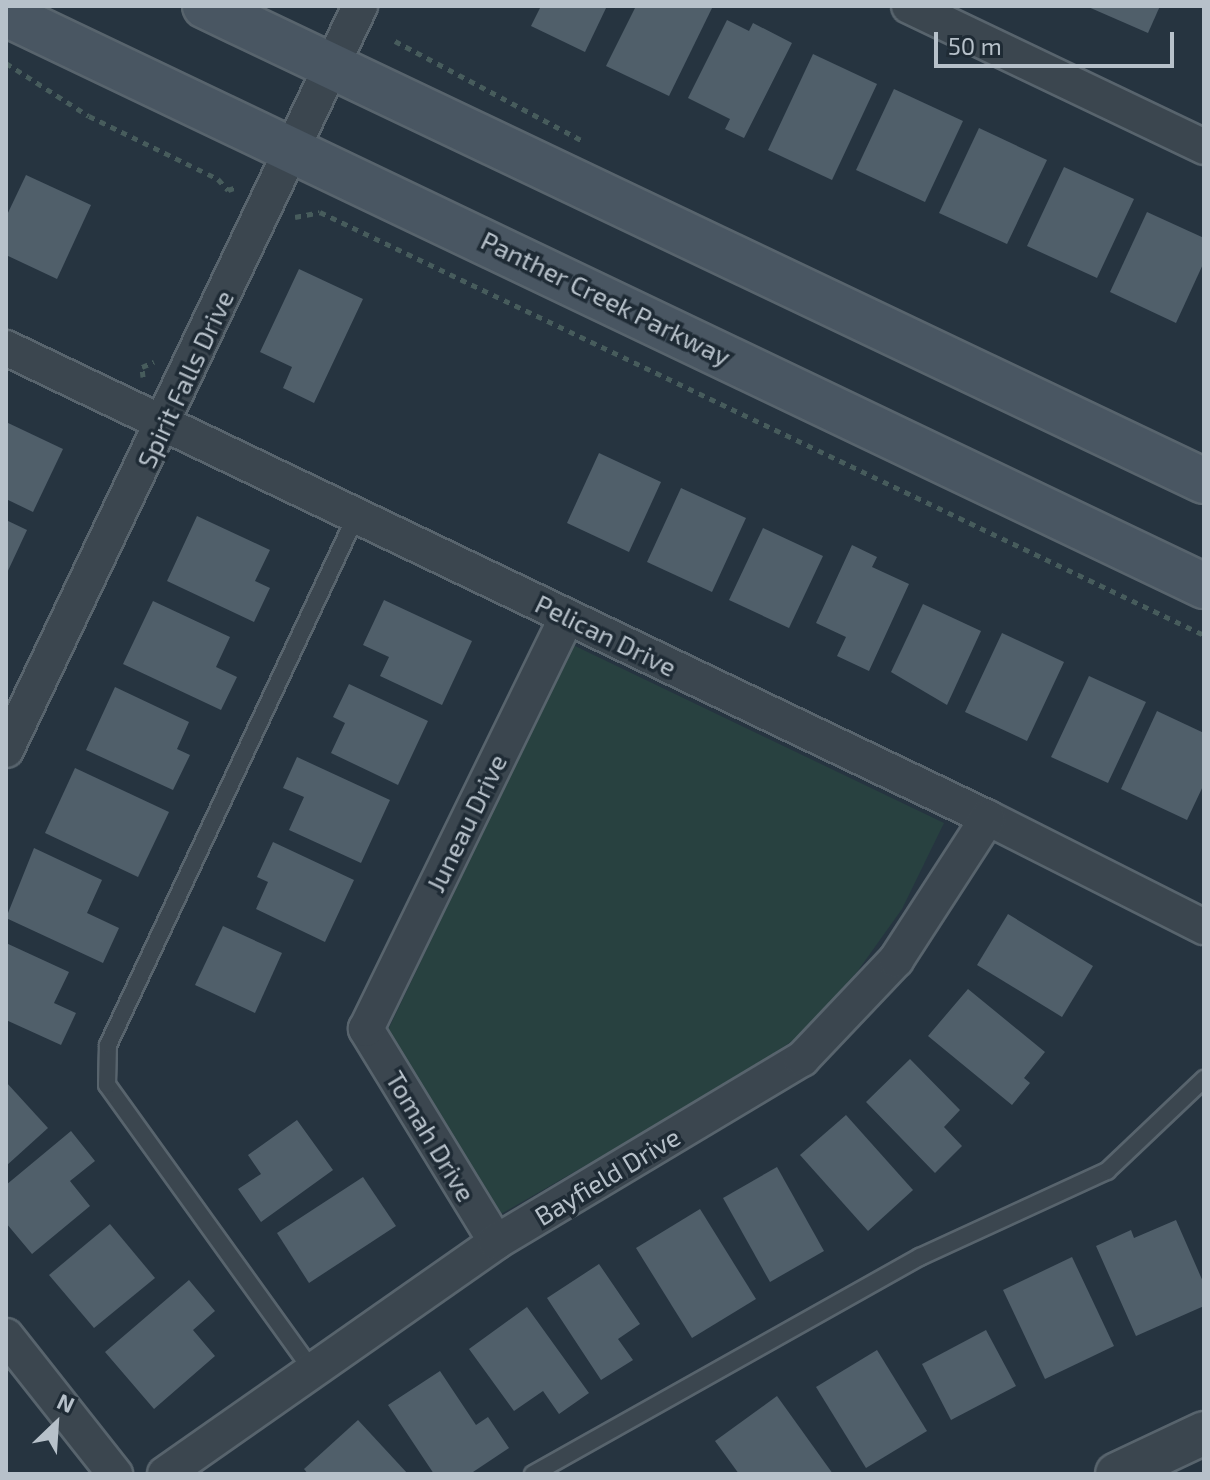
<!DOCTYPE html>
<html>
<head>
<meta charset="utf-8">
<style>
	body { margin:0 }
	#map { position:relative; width:1210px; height:1480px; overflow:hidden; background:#263440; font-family:"Exo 2",sans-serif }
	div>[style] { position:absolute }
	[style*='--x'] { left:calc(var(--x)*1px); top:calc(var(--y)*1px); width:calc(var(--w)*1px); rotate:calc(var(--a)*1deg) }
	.green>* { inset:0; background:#284140 }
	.building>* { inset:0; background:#505f6a }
	.path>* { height:5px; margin-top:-2.5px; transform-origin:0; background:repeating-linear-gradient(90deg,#475c5c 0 6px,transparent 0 12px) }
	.roads { filter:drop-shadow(2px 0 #58646d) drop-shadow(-2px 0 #58646d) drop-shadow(0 2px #58646d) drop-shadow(0 -2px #58646d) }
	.service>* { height:16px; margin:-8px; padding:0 8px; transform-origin:8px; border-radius:8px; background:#3b464f }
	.minor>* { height:34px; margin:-17px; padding:0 17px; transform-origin:17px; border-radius:17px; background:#3b464f }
	.tertiary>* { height:42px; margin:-21px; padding:0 21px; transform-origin:21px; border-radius:21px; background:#3b464f }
	.secondary>* { height:44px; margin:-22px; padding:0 22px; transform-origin:22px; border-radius:22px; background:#495662 }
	span { translate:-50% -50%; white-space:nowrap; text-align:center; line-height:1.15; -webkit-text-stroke:7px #1f2b35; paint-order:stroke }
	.street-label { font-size:26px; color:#b7c1ca }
	.frame { position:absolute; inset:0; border:8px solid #b7c1ca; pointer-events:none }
	.north { position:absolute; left:16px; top:1384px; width:80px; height:80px; -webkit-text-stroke:6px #1f2b35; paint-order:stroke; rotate:25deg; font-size:22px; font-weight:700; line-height:32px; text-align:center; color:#b7c1ca }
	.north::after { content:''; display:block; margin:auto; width:28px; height:36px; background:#b7c1ca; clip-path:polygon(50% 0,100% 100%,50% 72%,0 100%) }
	.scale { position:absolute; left:934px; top:32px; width:240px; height:36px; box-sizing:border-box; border:4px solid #b7c1ca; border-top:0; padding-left:10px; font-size:24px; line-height:28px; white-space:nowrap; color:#b7c1ca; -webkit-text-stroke:6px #1f2b35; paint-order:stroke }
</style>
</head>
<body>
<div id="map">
	<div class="green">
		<i style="clip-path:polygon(573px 645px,944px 823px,902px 909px,857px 972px,801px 1035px,738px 1078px,501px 1214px,385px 1036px)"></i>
	</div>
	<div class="building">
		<i style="clip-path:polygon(541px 6px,607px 6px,585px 52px,531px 26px)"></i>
		<i style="clip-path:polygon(636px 6px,713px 6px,669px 96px,606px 66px)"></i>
		<i style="clip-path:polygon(1086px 6px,1160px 6px,1148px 33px)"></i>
		<i style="clip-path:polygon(727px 20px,749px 31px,753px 23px,792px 43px,744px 138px,725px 129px,730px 119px,688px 98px)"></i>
		<i style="clip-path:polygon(813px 54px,877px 84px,832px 180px,768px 150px)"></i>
		<i style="clip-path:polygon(894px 89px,963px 121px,925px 202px,856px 170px)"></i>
		<i style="clip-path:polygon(979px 128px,1047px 160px,1007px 244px,939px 213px)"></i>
		<i style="clip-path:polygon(1064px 167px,1134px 199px,1097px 278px,1027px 246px)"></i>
		<i style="clip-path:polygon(26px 175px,91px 205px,57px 279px,6px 255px,6px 217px)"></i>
		<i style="clip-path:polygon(1147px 212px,1204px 238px,1204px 262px,1176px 323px,1110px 292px)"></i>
		<i style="clip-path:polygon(299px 269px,363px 299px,314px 403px,283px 388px,292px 367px,260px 352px)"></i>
		<i style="clip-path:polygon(6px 422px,63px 449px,33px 512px,6px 499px)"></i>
		<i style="clip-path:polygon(599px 453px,661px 482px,629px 552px,567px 523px)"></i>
		<i style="clip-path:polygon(681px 488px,746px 518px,712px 592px,647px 562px)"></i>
		<i style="clip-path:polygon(197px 516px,270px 550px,255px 581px,270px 588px,254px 622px,167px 581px)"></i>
		<i style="clip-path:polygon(6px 520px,27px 530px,6px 575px)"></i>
		<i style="clip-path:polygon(763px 528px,823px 556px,789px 628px,729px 600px)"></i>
		<i style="clip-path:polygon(852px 545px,877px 557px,872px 567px,909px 584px,869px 671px,837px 656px,846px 637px,816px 623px)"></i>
		<i style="clip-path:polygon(384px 600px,472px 641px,442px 705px,380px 676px,389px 657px,363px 645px)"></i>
		<i style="clip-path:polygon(153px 601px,230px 637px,216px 667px,237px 677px,221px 710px,123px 664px)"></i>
		<i style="clip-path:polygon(923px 604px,981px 631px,947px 705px,891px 672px)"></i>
		<i style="clip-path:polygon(1002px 633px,1064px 662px,1027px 741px,965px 712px)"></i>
		<i style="clip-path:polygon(1089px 676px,1146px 702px,1108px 783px,1051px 757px)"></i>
		<i style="clip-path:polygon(349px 684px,428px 721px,398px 785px,331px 753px,345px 723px,333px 717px)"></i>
		<i style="clip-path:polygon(115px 687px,189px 722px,177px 749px,190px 755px,173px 790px,86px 750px)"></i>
		<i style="clip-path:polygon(1157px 711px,1204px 733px,1204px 784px,1187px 820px,1121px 789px)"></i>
		<i style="clip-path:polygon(297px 757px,390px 800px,361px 863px,289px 830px,304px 797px,283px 788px)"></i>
		<i style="clip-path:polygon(75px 768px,169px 812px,138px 877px,45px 833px)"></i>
		<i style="clip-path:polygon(273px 842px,354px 880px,325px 942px,256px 909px,268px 882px,257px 877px)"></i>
		<i style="clip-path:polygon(34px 848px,102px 880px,87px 913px,119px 928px,103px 963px,6px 918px)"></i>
		<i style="clip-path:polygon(1008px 914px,1093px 966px,1062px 1017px,977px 965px)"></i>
		<i style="clip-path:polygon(223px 926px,282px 953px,255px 1013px,195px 985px)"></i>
		<i style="clip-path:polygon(6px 943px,69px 972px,54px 1003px,76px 1013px,61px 1045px,6px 1020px)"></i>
		<i style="clip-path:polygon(968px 989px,1045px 1052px,1024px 1078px,1030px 1083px,1012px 1105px,928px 1036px)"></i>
		<i style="clip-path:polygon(910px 1059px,960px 1110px,944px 1127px,962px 1146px,935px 1173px,866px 1102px)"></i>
		<i style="clip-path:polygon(6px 1082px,48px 1128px,6px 1166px)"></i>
		<i style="clip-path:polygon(846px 1115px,913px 1190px,868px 1231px,800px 1155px)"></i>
		<i style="clip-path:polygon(297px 1120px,333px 1170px,261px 1222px,238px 1189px,261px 1174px,248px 1155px)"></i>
		<i style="clip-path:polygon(71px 1131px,95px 1161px,70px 1181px,90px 1206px,32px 1254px,6px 1223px,6px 1185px)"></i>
		<i style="clip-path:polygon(777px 1167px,824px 1251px,770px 1282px,723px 1198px)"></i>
		<i style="clip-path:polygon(363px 1177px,396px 1226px,309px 1283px,277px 1233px)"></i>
		<i style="clip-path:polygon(700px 1209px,756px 1299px,692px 1338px,636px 1248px)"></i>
		<i style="clip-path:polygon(1176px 1220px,1204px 1284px,1204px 1306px,1136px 1336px,1096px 1246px,1131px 1230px,1134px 1238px)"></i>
		<i style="clip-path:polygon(110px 1224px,155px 1278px,94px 1328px,49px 1275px)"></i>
		<i style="clip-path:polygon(1072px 1257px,1114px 1346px,1045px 1379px,1003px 1290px)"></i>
		<i style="clip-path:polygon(599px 1264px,640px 1324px,618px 1339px,633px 1360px,601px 1380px,547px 1298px)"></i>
		<i style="clip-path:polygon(189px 1280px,215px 1311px,193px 1330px,215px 1356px,154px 1409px,105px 1352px)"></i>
		<i style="clip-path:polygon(527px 1307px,589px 1393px,559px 1414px,543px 1391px,514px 1411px,469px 1349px)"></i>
		<i style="clip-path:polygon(986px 1330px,1016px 1386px,951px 1420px,922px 1364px)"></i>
		<i style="clip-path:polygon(877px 1350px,927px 1431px,866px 1468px,816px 1387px)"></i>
		<i style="clip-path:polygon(440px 1371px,476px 1425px,488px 1417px,509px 1448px,470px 1474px,434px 1474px,388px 1405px)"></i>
		<i style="clip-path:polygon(777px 1396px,833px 1474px,739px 1474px,715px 1441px)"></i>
		<i style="clip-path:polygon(358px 1420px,408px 1474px,308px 1474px,304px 1469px)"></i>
	</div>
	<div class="path">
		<i style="--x:395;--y:41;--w:215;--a:28"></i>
		<i style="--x:6;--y:63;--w:98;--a:32.6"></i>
		<i style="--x:89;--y:116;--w:144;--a:26"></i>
		<i style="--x:218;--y:179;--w:15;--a:48"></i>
		<i style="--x:228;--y:190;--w:9;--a:-18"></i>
		<i style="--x:295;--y:217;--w:25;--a:-11"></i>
		<i style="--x:320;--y:212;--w:980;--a:25.57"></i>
		<i style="--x:143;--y:377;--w:10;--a:-96"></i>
		<i style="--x:142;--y:367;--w:13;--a:-23"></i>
	</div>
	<div class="roads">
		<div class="service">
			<i style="--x:312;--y:1370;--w:351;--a:-125.7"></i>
			<i style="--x:107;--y:1085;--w:40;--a:-88.6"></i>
			<i style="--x:108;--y:1045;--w:584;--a:-64.88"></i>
			<i style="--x:533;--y:1474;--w:444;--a:-29.3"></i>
			<i style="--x:920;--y:1257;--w:206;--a:-24.7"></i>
			<i style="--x:1107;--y:1171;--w:134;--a:-43.5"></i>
		</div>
		<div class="minor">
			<i style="--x:909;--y:6;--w:327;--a:25.5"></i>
			<i style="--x:6;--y:348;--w:1089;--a:25.58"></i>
			<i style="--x:988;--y:818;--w:242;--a:26.8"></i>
			<i style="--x:6;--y:750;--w:824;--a:-64.55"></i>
			<i style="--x:496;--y:1242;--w:250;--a:-121.4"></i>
			<i style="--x:366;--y:1029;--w:458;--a:-64"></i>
			<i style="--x:6;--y:1336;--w:176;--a:51.7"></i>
			<i style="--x:165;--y:1474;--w:404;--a:-35"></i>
			<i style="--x:496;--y:1242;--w:357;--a:-30.9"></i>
			<i style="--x:802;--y:1059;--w:137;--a:-46.5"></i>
			<i style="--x:896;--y:960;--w:169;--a:-57.1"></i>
		</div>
		<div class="tertiary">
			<i style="--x:1117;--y:1474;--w:96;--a:-25.2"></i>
		</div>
		<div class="secondary">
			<i style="--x:205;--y:6;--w:1106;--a:25.43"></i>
			<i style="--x:6;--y:14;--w:1328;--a:25.52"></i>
		</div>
	</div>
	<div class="street-label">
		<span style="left:606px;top:298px;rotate:26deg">Panther Creek Parkway</span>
		<span style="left:185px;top:379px;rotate:-65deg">Spirit Falls Drive</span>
		<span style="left:606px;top:635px;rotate:26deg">Pelican Drive</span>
		<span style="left:466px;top:823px;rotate:-64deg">Juneau Drive</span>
		<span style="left:431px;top:1136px;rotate:59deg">Tomah Drive</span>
		<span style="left:607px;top:1176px;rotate:-31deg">Bayfield Drive</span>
	</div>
	<div class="frame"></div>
	<div class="north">N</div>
	<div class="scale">50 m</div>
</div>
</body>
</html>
